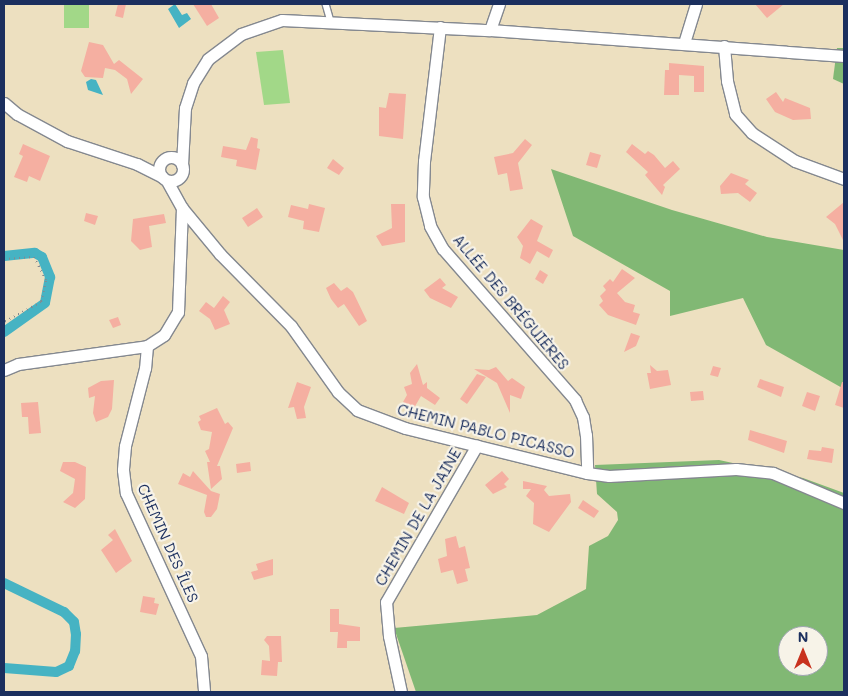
<!DOCTYPE html>
<html>
<head>
<meta charset="utf-8">
<style>
	body { margin:0 }
	#map { position:relative; width:848px; height:696px; overflow:hidden; background:#ede0c0; font-family:Mali,sans-serif }
	div>[style] { position:absolute }
	[style*='--x'] { left:calc(var(--x)*1px); top:calc(var(--y)*1px); width:calc(var(--w)*1px); rotate:calc(var(--a)*1deg) }
	.green>* { inset:0; background:#a2d888 }
	.forest>* { inset:0; background:#81b874 }
	.water>* { inset:0; background:#46b3c3 }
	.canal>* { height:10px; margin:-5px; padding:0 5px; transform-origin:5px; border-radius:5px; background:#46b3c3 }
	.building>* { inset:0; background:#f5afa1 }
	.path>* { height:2px; margin-top:-1px; transform-origin:0; background:repeating-linear-gradient(90deg,#84888f 0 1px,transparent 0 5px) }
	.roads { filter:drop-shadow(1px 0 #84888f) drop-shadow(-1px 0 #84888f) drop-shadow(0 1px #84888f) drop-shadow(0 -1px #84888f) }
	.service>* { height:5.5px; margin:-2.75px; padding:0 2.75px; transform-origin:2.75px; border-radius:2.75px; background:#fff }
	.minor>* { height:11px; margin:-5.5px; padding:0 5.5px; transform-origin:5.5px; border-radius:5.5px; background:#fff }
	.minor>.ring { margin:-5.5px; padding:0; box-sizing:content-box; background:none; border:11px solid #fff; border-radius:50% }
	span { translate:-50% -50%; white-space:nowrap; text-align:center; line-height:1.15; -webkit-text-stroke:4.5px #f7f3e8; paint-order:stroke }
	.street-label { font-size:15px; color:#1b2f5e }
	.frame { position:absolute; inset:0; border:5px solid #1b2f5e; pointer-events:none }
	.north { position:absolute; left:778px; top:626px; width:50px; height:50px; box-sizing:border-box; background:#f7f3e8; border:1px solid #9fa5b1; border-radius:50%; rotate:0deg; font-size:14px; font-weight:700; line-height:20px; text-align:center; color:#1b2f5e }
	.north::after { content:''; display:block; margin:auto; width:18px; height:22px; background:#c8321e; clip-path:polygon(50% 0,100% 100%,50% 72%,0 100%) }
</style>
</head>
<body>
<div id="map">
	<div class="green">
		<i style="clip-path:polygon(64px 4px,89px 4px,89px 28px,64px 28px)"></i>
		<i style="clip-path:polygon(283px 50px,290px 103px,264px 105px,256px 52px)"></i>
	</div>
	<div class="forest">
		<i style="clip-path:polygon(837px 48px,844px 48px,844px 84px,833px 79px)"></i>
		<i style="clip-path:polygon(551px 169px,672px 210px,767px 237px,844px 250px,844px 389px,766px 345px,743px 298px,670px 316px,670px 291px,573px 236px)"></i>
		<i style="clip-path:polygon(evenodd,719px 460px,803px 478px,844px 493px,844px 692px,416px 692px,394px 628px,537px 615px,586px 589px,589px 546px,608px 536px,618px 520px,617px 512px,597px 494px,595px 465px,719px 460px,788px 636px,818px 636px,818px 666px,788px 666px,788px 636px)"></i>
	</div>
	<div class="water">
		<i style="clip-path:polygon(175px 4px,182px 15px,187px 13px,191px 19px,179px 28px,168px 9px)"></i>
		<i style="clip-path:polygon(91px 79px,96px 80px,103px 95px,88px 90px,86px 82px)"></i>
	</div>
	<div class="canal">
		<i style="--x:4;--y:256;--w:31;--a:-6"></i>
		<i style="--x:35;--y:253;--w:8;--a:30"></i>
		<i style="--x:42;--y:257;--w:22;--a:68"></i>
		<i style="--x:50;--y:277;--w:26;--a:101"></i>
		<i style="--x:45;--y:303;--w:50;--a:144.7"></i>
		<i style="--x:4;--y:583;--w:67;--a:25.8"></i>
		<i style="--x:64;--y:612;--w:14;--a:45"></i>
		<i style="--x:74;--y:622;--w:12;--a:81"></i>
		<i style="--x:76;--y:634;--w:17;--a:93"></i>
		<i style="--x:75;--y:651;--w:16;--a:112"></i>
		<i style="--x:69;--y:666;--w:14;--a:155"></i>
		<i style="--x:56;--y:672;--w:52;--a:-175.6"></i>
	</div>
	<div class="building">
		<i style="clip-path:polygon(118px 4px,126px 4px,123px 18px,115px 16px)"></i>
		<i style="clip-path:polygon(193px 4px,211px 4px,219px 18px,207px 26px)"></i>
		<i style="clip-path:polygon(755px 4px,784px 4px,767px 18px)"></i>
		<i style="clip-path:polygon(89px 42px,103px 45px,114px 64px,119px 60px,143px 79px,131px 94px,127px 79px,115px 70px,105px 68px,103px 78px,85px 77px,81px 71px)"></i>
		<i style="clip-path:polygon(669px 63px,704px 66px,704px 92px,694px 92px,694px 76px,679px 75px,679px 95px,664px 95px,665px 70px,669px 70px)"></i>
		<i style="clip-path:polygon(776px 92px,783px 102px,785px 98px,810px 108px,811px 119px,793px 120px,775px 112px,766px 99px)"></i>
		<i style="clip-path:polygon(389px 93px,406px 94px,403px 139px,379px 136px,379px 107px,386px 108px)"></i>
		<i style="clip-path:polygon(251px 137px,258px 139px,257px 148px,260px 149px,256px 170px,236px 166px,237px 160px,221px 157px,223px 146px,246px 150px)"></i>
		<i style="clip-path:polygon(525px 139px,532px 145px,518px 163px,523px 189px,510px 191px,507px 173px,498px 175px,494px 157px,513px 153px)"></i>
		<i style="clip-path:polygon(23px 144px,50px 156px,40px 181px,29px 176px,27px 182px,14px 177px,23px 156px,19px 154px)"></i>
		<i style="clip-path:polygon(632px 144px,645px 154px,648px 151px,654px 155px,665px 168px,673px 161px,680px 169px,663px 185px,665px 187px,662px 195px,645px 175px,648px 172px,626px 152px)"></i>
		<i style="clip-path:polygon(590px 152px,601px 155px,597px 168px,586px 165px)"></i>
		<i style="clip-path:polygon(333px 159px,344px 168px,339px 175px,327px 168px)"></i>
		<i style="clip-path:polygon(731px 173px,749px 180px,745px 184px,757px 193px,750px 202px,738px 193px,721px 194px,720px 186px)"></i>
		<i style="clip-path:polygon(844px 202px,844px 242px,835px 224px,826px 217px)"></i>
		<i style="clip-path:polygon(309px 204px,325px 208px,319px 232px,303px 229px,304px 221px,288px 217px,291px 205px,308px 209px)"></i>
		<i style="clip-path:polygon(391px 204px,405px 204px,405px 242px,382px 246px,376px 236px,392px 228px)"></i>
		<i style="clip-path:polygon(257px 208px,263px 217px,248px 227px,242px 218px)"></i>
		<i style="clip-path:polygon(86px 213px,98px 216px,95px 225px,84px 221px)"></i>
		<i style="clip-path:polygon(164px 214px,166px 223px,149px 226px,152px 247px,140px 250px,131px 241px,133px 219px)"></i>
		<i style="clip-path:polygon(531px 219px,543px 226px,537px 241px,553px 250px,549px 258px,537px 251px,530px 264px,520px 258px,523px 246px,517px 237px)"></i>
		<i style="clip-path:polygon(622px 269px,635px 278px,617px 293px,625px 302px,635px 305px,633px 312px,640px 314px,636px 325px,608px 315px,599px 305px,603px 301px,600px 296px,606px 290px,603px 286px,610px 279px,613px 282px)"></i>
		<i style="clip-path:polygon(540px 270px,548px 275px,543px 284px,535px 279px)"></i>
		<i style="clip-path:polygon(440px 278px,446px 285px,442px 288px,458px 297px,451px 308px,430px 298px,424px 290px)"></i>
		<i style="clip-path:polygon(334px 283px,341px 291px,347px 287px,353px 292px,367px 321px,359px 326px,344px 304px,338px 308px,331px 299px,326px 288px)"></i>
		<i style="clip-path:polygon(223px 296px,230px 302px,224px 310px,230px 324px,215px 330px,210px 319px,199px 311px,206px 302px,214px 308px)"></i>
		<i style="clip-path:polygon(118px 317px,121px 325px,113px 328px,109px 320px)"></i>
		<i style="clip-path:polygon(631px 333px,640px 336px,636px 346px,624px 352px)"></i>
		<i style="clip-path:polygon(417px 364px,423px 385px,427px 382px,427px 388px,440px 398px,435px 405px,421px 396px,414px 408px,403px 402px,407px 395px,404px 387px,412px 384px,410px 373px)"></i>
		<i style="clip-path:polygon(650px 365px,657px 371px,668px 370px,671px 385px,650px 389px,647px 373px,651px 373px)"></i>
		<i style="clip-path:polygon(713px 366px,721px 368px,718px 377px,710px 375px)"></i>
		<i style="clip-path:polygon(496px 367px,508px 381px,512px 378px,525px 387px,521px 399px,510px 395px,510px 413px,497px 383px,474px 369px,489px 370px)"></i>
		<i style="clip-path:polygon(477px 374px,486px 377px,467px 404px,460px 399px)"></i>
		<i style="clip-path:polygon(760px 379px,784px 387px,781px 397px,757px 387px)"></i>
		<i style="clip-path:polygon(114px 380px,112px 409px,108px 417px,96px 422px,93px 413px,95px 396px,89px 398px,88px 388px,101px 381px)"></i>
		<i style="clip-path:polygon(297px 382px,311px 387px,304px 407px,306px 418px,297px 419px,294px 407px,288px 408px)"></i>
		<i style="clip-path:polygon(842px 382px,844px 382px,844px 408px,835px 405px)"></i>
		<i style="clip-path:polygon(703px 391px,704px 400px,691px 401px,690px 392px)"></i>
		<i style="clip-path:polygon(807px 392px,820px 396px,815px 411px,802px 406px)"></i>
		<i style="clip-path:polygon(38px 402px,41px 433px,29px 434px,28px 417px,22px 417px,21px 403px)"></i>
		<i style="clip-path:polygon(217px 408px,225px 424px,228px 422px,233px 428px,217px 466px,220px 466px,222px 479px,211px 489px,207px 462px,210px 462px,205px 451px,209px 449px,212px 432px,201px 430px,198px 422px,201px 420px,199px 416px)"></i>
		<i style="clip-path:polygon(750px 430px,787px 441px,784px 453px,748px 440px)"></i>
		<i style="clip-path:polygon(822px 447px,834px 449px,832px 463px,807px 459px,809px 450px,821px 451px)"></i>
		<i style="clip-path:polygon(63px 462px,75px 462px,86px 467px,85px 499px,75px 508px,63px 502px,73px 493px,75px 479px,60px 471px)"></i>
		<i style="clip-path:polygon(250px 462px,251px 471px,237px 473px,236px 464px)"></i>
		<i style="clip-path:polygon(193px 471px,211px 491px,220px 494px,217px 509px,211px 517px,206px 517px,204px 512px,207px 495px,178px 484px,183px 473px,190px 477px)"></i>
		<i style="clip-path:polygon(502px 471px,509px 479px,504px 484px,507px 487px,493px 494px,485px 485px)"></i>
		<i style="clip-path:polygon(523px 481px,547px 486px,544px 490px,549px 496px,570px 494px,571px 502px,549px 532px,533px 524px,534px 503px,526px 496px,531px 489px,523px 489px)"></i>
		<i style="clip-path:polygon(382px 487px,409px 503px,404px 514px,375px 501px)"></i>
		<i style="clip-path:polygon(583px 500px,599px 511px,594px 518px,578px 508px)"></i>
		<i style="clip-path:polygon(115px 529px,132px 561px,116px 573px,101px 550px,113px 540px,108px 535px)"></i>
		<i style="clip-path:polygon(456px 536px,459px 548px,465px 546px,470px 568px,465px 569px,468px 581px,457px 584px,453px 570px,441px 573px,438px 559px,447px 556px,445px 539px)"></i>
		<i style="clip-path:polygon(273px 559px,273px 575px,254px 580px,251px 572px,258px 570px,256px 564px)"></i>
		<i style="clip-path:polygon(143px 596px,155px 598px,154px 603px,159px 604px,156px 615px,140px 612px)"></i>
		<i style="clip-path:polygon(330px 609px,339px 609px,339px 624px,360px 627px,360px 641px,347px 641px,347px 648px,337px 648px,338px 632px,330px 632px)"></i>
		<i style="clip-path:polygon(267px 636px,281px 636px,282px 662px,278px 662px,277px 676px,261px 675px,262px 660px,270px 661px,269px 646px,264px 640px)"></i>
	</div>
	<div class="path">
		<i style="--x:4;--y:259;--w:30;--a:-4"></i>
		<i style="--x:34;--y:257;--w:27;--a:63"></i>
		<i style="--x:46;--y:281;--w:22;--a:103"></i>
		<i style="--x:41;--y:302;--w:42;--a:151.6"></i>
	</div>
	<div class="roads">
		<div class="service">
			<i style="--x:326;--y:4;--w:18;--a:74"></i>
		</div>
		<div class="minor">
			<i style="--x:440;--y:27;--w:135;--a:96.8"></i>
			<i style="--x:424;--y:161;--w:36;--a:92"></i>
			<i style="--x:423;--y:197;--w:30;--a:76"></i>
			<i style="--x:430;--y:226;--w:26;--a:61"></i>
			<i style="--x:443;--y:249;--w:201;--a:48.8"></i>
			<i style="--x:575;--y:400;--w:19;--a:65"></i>
			<i style="--x:583;--y:417;--w:18;--a:81"></i>
			<i style="--x:586;--y:435;--w:38;--a:88"></i>
			<i style="--x:490;--y:30;--w:28;--a:-71"></i>
			<i style="--x:684;--y:43;--w:41;--a:-72.9"></i>
			<i style="--x:724;--y:46;--w:35;--a:85"></i>
			<i style="--x:727;--y:81;--w:34;--a:76"></i>
			<i style="--x:735;--y:114;--w:25;--a:48"></i>
			<i style="--x:752;--y:133;--w:51;--a:33.1"></i>
			<i style="--x:795;--y:161;--w:52;--a:20.2"></i>
			<i style="--x:4;--y:103;--w:17;--a:40"></i>
			<i style="--x:17;--y:114;--w:57;--a:28.4"></i>
			<i style="--x:67;--y:141;--w:74;--a:18.2"></i>
			<i style="--x:137;--y:164;--w:28;--a:27"></i>
			<i class="ring" style="left:159px;top:157px;width:13px;height:13px"></i>
			<i style="--x:182;--y:165;--w:57;--a:-87"></i>
			<i style="--x:185;--y:108;--w:26;--a:-72"></i>
			<i style="--x:193;--y:83;--w:28;--a:-58"></i>
			<i style="--x:208;--y:59;--w:41;--a:-37.1"></i>
			<i style="--x:241;--y:34;--w:43;--a:-18.9"></i>
			<i style="--x:282;--y:20;--w:208;--a:2.8"></i>
			<i style="--x:490;--y:30;--w:355;--a:4.2"></i>
			<i style="--x:167;--y:181;--w:31;--a:61"></i>
			<i style="--x:182;--y:208;--w:60;--a:50.4"></i>
			<i style="--x:220;--y:254;--w:101;--a:45.4"></i>
			<i style="--x:291;--y:326;--w:81;--a:54.5"></i>
			<i style="--x:338;--y:392;--w:26;--a:43"></i>
			<i style="--x:357;--y:410;--w:51;--a:20.6"></i>
			<i style="--x:405;--y:428;--w:187;--a:13.9"></i>
			<i style="--x:587;--y:473;--w:22;--a:8"></i>
			<i style="--x:609;--y:476;--w:127;--a:-3.2"></i>
			<i style="--x:736;--y:469;--w:37;--a:6"></i>
			<i style="--x:773;--y:473;--w:77;--a:22.9"></i>
			<i style="--x:147;--y:346;--w:22;--a:95"></i>
			<i style="--x:145;--y:368;--w:81;--a:104.4"></i>
			<i style="--x:125;--y:446;--w:24;--a:95"></i>
			<i style="--x:123;--y:470;--w:23;--a:83"></i>
			<i style="--x:126;--y:493;--w:179;--a:65.3"></i>
			<i style="--x:201;--y:656;--w:36;--a:85"></i>
			<i style="--x:4;--y:370;--w:15;--a:-23"></i>
			<i style="--x:18;--y:364;--w:130;--a:-7.9"></i>
			<i style="--x:147;--y:346;--w:20;--a:-33"></i>
			<i style="--x:164;--y:335;--w:27;--a:-59"></i>
			<i style="--x:178;--y:312;--w:104;--a:-87.8"></i>
			<i style="--x:401;--y:692;--w:57;--a:-102.1"></i>
			<i style="--x:389;--y:636;--w:34;--a:-95"></i>
			<i style="--x:386;--y:602;--w:181;--a:-59.9"></i>
		</div>
	</div>
	<div class="street-label">
		<span style="left:511px;top:302px;rotate:50deg">ALLÉE DES BRÉGUIÈRES</span>
		<span style="left:486px;top:431px;rotate:14deg">CHEMIN PABLO PICASSO</span>
		<span style="left:418px;top:517px;rotate:-60deg">CHEMIN DE LA JAINE</span>
		<span style="left:168px;top:543px;rotate:66deg">CHEMIN DES ÎLES</span>
	</div>
	<div class="frame"></div>
	<div class="north">N</div>
</div>
</body>
</html>
